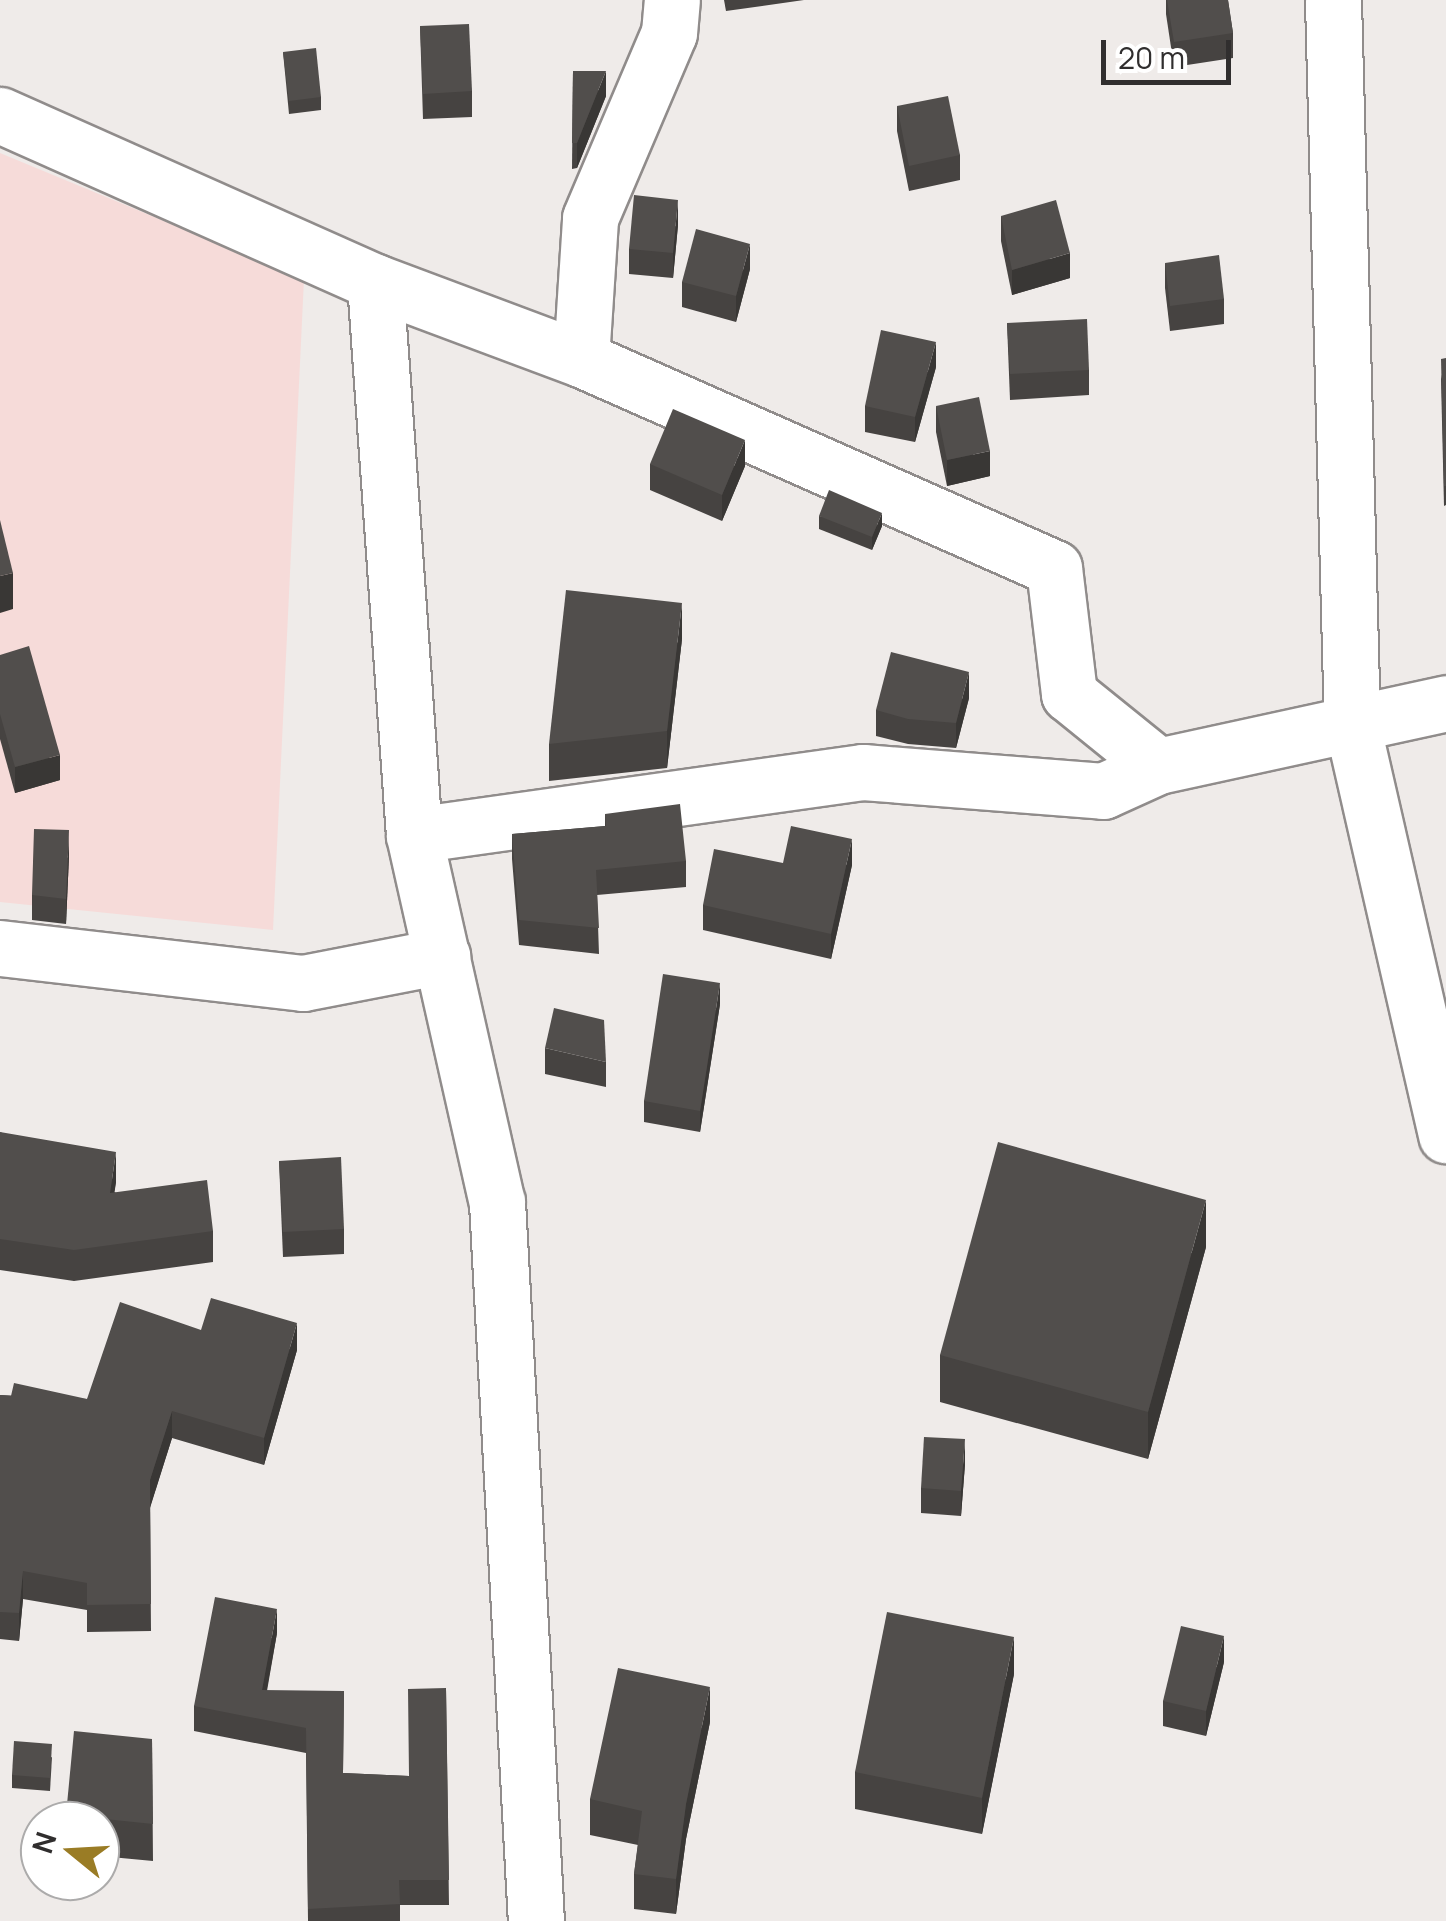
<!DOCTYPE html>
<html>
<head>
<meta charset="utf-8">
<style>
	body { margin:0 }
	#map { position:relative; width:1446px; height:1921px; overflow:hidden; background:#efebe9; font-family:Manrope,sans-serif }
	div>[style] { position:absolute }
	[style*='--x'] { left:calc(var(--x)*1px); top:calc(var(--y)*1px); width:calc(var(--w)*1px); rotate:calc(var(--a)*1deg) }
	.education>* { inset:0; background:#f6dbd9 }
	.roads { filter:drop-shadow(2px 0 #908c8b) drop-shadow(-2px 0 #908c8b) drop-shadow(0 2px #908c8b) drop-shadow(0 -2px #908c8b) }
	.minor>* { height:55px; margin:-27.5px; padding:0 27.5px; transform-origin:27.5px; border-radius:27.5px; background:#fff }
	.wall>* { inset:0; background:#464341 }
	.shaded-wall>* { inset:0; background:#393735 }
	.building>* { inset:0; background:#514e4c }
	span { translate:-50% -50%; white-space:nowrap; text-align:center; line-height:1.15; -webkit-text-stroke:10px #fff; paint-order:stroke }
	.north { position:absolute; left:20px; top:1801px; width:100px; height:100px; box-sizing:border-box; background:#fff; border:2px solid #acabab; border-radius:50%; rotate:288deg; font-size:28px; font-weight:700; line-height:40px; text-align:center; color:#302e2e }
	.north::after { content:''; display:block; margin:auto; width:35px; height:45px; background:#9a7c25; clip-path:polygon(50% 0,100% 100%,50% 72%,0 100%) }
	.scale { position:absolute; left:1101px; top:40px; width:130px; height:45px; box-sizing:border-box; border:5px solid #302e2e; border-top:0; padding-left:12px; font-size:30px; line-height:35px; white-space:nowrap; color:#302e2e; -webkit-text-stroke:8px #fff; paint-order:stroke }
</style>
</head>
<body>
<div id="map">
	<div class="education">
		<i style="clip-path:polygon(0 153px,304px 279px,273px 930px,0 902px)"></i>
	</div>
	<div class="roads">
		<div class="minor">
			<i style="--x:1333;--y:0;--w:724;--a:88.5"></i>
			<i style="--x:1352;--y:724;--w:422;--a:77.1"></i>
			<i style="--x:0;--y:115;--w:411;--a:24"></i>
			<i style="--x:375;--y:282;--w:220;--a:20.5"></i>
			<i style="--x:581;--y:359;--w:517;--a:23.84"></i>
			<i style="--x:1054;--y:568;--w:127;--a:83.2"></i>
			<i style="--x:1069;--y:694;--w:114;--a:39"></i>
			<i style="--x:375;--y:282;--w:554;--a:85.97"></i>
			<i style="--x:414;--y:835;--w:376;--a:77.3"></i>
			<i style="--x:497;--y:1202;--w:720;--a:86.9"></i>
			<i style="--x:581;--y:359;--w:141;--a:-86.3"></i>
			<i style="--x:590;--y:218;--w:201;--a:-66.9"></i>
			<i style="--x:669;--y:33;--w:33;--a:-85"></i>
			<i style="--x:414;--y:835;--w:453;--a:-8"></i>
			<i style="--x:863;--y:772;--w:241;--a:4.5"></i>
			<i style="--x:1103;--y:791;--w:60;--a:-24.4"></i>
			<i style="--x:1158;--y:766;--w:295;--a:-12.3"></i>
			<i style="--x:0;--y:948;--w:305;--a:6.6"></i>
			<i style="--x:303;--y:983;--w:142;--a:-11"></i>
		</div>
	</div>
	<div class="wall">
		<i style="clip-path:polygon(724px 0,804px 0,726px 11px)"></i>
		<i style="clip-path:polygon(1166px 0,1228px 0,1233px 33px,1233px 58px,1174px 67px,1166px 14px)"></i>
		<i style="clip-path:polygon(420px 26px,472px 91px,472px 117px,423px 119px)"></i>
		<i style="clip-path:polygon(283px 52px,321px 97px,321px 110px,289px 114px)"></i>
		<i style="clip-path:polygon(573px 71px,606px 96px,577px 168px,572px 169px)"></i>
		<i style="clip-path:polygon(897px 106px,960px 155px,960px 180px,909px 191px,897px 131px)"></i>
		<i style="clip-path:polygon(1001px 216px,1070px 278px,1012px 295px,1001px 241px)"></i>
		<i style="clip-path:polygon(678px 225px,673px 278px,629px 274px,629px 249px)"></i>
		<i style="clip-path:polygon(1165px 263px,1224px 299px,1224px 324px,1170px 331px,1165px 288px)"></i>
		<i style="clip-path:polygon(750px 269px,736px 322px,682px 307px,682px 282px)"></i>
		<i style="clip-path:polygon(1007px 323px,1089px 370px,1089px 395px,1010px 400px)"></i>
		<i style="clip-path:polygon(1446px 358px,1446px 505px,1444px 506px,1441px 379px)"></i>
		<i style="clip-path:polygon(936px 367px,915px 442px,865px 432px,865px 406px)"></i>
		<i style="clip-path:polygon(936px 406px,990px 476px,947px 486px,936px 432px)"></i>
		<i style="clip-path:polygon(650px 464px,745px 466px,722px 521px,650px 490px)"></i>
		<i style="clip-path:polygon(819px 516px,882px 526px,872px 550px,819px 529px)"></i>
		<i style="clip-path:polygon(682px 639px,667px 768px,549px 781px,549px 744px)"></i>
		<i style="clip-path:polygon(0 655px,60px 780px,15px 793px,0 739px)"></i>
		<i style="clip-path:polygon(969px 698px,956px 748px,908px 744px,876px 736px,876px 710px)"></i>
		<i style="clip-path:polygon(605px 814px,686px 861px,686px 887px,597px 895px,599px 954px,519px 945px,512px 859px,512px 834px,605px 826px)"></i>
		<i style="clip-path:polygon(69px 856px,66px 924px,32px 920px,32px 895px)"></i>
		<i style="clip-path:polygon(783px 863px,852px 865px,831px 959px,703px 930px,703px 905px)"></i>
		<i style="clip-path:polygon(720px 1004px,700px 1132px,644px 1122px,644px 1101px)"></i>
		<i style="clip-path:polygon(545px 1048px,606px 1062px,606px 1087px,545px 1074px)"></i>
		<i style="clip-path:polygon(0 1132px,116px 1182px,114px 1192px,213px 1231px,213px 1262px,74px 1281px,0 1270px)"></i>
		<i style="clip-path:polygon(279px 1161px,344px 1229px,344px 1254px,283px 1257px)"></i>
		<i style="clip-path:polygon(1206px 1247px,1148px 1459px,940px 1402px,940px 1355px)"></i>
		<i style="clip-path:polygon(201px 1330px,297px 1350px,264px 1465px,172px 1438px,150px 1507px,151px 1631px,87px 1632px,87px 1610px,23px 1599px,19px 1641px,0 1639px,0 1395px,87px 1399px)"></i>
		<i style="clip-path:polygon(965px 1464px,961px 1516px,921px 1513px,921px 1488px)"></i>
		<i style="clip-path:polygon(277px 1633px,267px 1691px,344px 1691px,343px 1773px,409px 1776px,446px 1688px,449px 1905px,400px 1905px,400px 1921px,308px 1921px,306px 1753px,194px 1731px,194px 1706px)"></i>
		<i style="clip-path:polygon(1224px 1662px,1206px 1736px,1163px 1726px,1163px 1701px)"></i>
		<i style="clip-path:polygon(1014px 1674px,982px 1834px,855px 1809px,855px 1772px)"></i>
		<i style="clip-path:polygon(710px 1722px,686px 1839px,676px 1914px,634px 1909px,634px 1874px,638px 1845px,590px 1835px,590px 1799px)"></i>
		<i style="clip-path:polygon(152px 1739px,153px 1861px,100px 1856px,100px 1821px,66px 1821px,66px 1815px)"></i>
		<i style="clip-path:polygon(52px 1757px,50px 1791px,12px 1788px,12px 1775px)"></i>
	</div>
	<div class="shaded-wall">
		<i style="clip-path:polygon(606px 71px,606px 96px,577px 168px,577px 143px)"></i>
		<i style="clip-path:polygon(678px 200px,678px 225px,673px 278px,673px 253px)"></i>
		<i style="clip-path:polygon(750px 244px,750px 269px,736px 322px,736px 296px)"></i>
		<i style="clip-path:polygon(1070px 253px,1070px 278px,1012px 295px,1012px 270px)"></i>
		<i style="clip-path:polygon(936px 342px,936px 367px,915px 442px,915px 417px)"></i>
		<i style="clip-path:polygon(745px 440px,745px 466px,722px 521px,722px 495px)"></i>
		<i style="clip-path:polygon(990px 451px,990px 476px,947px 486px,947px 460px)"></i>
		<i style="clip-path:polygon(882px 513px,882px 526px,872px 550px,872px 537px)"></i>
		<i style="clip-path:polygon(13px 573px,13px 609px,0 613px,0 576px)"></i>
		<i style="clip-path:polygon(682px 603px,682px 639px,667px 768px,667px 731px)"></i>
		<i style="clip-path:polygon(969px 672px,969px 698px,956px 748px,956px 723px)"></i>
		<i style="clip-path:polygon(60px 755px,60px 780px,15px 793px,15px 767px)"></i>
		<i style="clip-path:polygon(69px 830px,69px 856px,66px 924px,66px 899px)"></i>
		<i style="clip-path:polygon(852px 839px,852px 865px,831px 959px,831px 934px)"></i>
		<i style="clip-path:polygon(720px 983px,720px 1004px,700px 1132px,700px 1111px)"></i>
		<i style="clip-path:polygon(116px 1152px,116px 1182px,110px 1224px,110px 1193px)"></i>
		<i style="clip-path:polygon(1206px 1200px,1206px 1247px,1148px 1459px,1148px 1412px)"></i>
		<i style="clip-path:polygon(297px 1323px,297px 1350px,264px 1465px,264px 1438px)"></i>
		<i style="clip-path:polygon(172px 1411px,172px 1438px,150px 1508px,150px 1480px)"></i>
		<i style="clip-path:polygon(965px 1439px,965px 1464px,961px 1516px,961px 1491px)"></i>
		<i style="clip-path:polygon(23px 1571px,23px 1599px,19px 1641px,19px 1613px)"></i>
		<i style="clip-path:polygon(277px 1609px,277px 1633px,262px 1715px,262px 1690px)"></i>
		<i style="clip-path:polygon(1224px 1636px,1224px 1662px,1206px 1736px,1206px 1711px)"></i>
		<i style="clip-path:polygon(1014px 1637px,1014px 1674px,982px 1834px,982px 1798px)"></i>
		<i style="clip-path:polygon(710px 1687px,710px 1722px,686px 1839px,676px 1914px,676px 1879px,686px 1804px)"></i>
	</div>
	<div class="building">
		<i style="clip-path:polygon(1167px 0,1228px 0,1233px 33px,1174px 42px)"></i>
		<i style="clip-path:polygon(469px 24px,472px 91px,423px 94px,420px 26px)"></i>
		<i style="clip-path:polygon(316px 48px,321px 97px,289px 101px,283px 52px)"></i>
		<i style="clip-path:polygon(573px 71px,606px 71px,577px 143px,572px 143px)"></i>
		<i style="clip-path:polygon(948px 96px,960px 155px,909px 166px,897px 106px)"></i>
		<i style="clip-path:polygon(634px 195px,678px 200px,673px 253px,629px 249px)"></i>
		<i style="clip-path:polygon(1056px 200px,1070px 253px,1012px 270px,1001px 216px)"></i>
		<i style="clip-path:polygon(696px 229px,750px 244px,736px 296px,682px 282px)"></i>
		<i style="clip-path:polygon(1219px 255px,1224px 299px,1170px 306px,1165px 263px)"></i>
		<i style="clip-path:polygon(1087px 319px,1089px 370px,1010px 374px,1007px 323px)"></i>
		<i style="clip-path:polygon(881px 330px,936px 342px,915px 417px,865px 406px)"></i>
		<i style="clip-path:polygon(1446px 358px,1446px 486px,1444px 486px,1441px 359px)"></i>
		<i style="clip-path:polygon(979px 397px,990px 451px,947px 460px,936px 406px)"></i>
		<i style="clip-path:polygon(673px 409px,745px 440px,722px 495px,650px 464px)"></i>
		<i style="clip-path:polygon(829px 490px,882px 513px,872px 537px,819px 516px)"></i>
		<i style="clip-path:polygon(0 520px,13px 573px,0 576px)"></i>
		<i style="clip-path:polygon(566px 590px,682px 603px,667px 731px,549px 744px)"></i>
		<i style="clip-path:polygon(29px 646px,60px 755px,15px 767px,0 714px,0 655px)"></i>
		<i style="clip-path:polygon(891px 652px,969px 672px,956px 723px,908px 719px,876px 710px)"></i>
		<i style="clip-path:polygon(680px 804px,686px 861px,596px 870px,599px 928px,519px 920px,512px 834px,606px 826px,605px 814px)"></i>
		<i style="clip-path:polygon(791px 826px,852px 839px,831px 934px,703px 905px,714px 849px,783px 863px)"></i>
		<i style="clip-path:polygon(34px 829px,69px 830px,66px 899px,32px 895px)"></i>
		<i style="clip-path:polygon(663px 974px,720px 983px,700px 1111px,644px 1101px)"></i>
		<i style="clip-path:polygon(554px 1008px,604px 1020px,606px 1062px,545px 1048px)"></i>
		<i style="clip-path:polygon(0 1132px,116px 1152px,110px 1193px,207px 1180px,213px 1231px,74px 1250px,0 1239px)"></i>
		<i style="clip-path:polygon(998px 1142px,1206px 1200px,1148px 1412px,940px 1355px)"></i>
		<i style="clip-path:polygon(341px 1157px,344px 1229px,283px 1232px,279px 1161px)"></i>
		<i style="clip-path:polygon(211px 1298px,297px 1323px,264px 1438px,172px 1411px,150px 1480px,151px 1604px,87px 1605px,87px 1583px,23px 1571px,19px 1613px,0 1612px,0 1395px,11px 1396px,14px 1383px,87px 1399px,120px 1302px,201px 1330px)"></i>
		<i style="clip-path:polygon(924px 1437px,965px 1439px,961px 1491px,921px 1488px)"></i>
		<i style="clip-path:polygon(215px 1597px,277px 1609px,262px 1690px,344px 1691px,343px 1773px,409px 1776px,408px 1689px,446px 1688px,449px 1880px,399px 1880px,400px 1904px,308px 1909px,306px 1728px,194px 1706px)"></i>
		<i style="clip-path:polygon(887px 1612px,1014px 1637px,982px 1798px,855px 1772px)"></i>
		<i style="clip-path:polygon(1181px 1626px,1224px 1636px,1206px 1711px,1163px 1701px)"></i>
		<i style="clip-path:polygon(618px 1668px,710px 1687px,686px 1804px,676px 1879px,634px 1874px,642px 1811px,590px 1799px)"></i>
		<i style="clip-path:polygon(74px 1731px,152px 1739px,153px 1824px,66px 1815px)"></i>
		<i style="clip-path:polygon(14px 1741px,52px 1744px,50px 1778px,12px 1775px)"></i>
	</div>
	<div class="north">N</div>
	<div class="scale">20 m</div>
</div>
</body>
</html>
